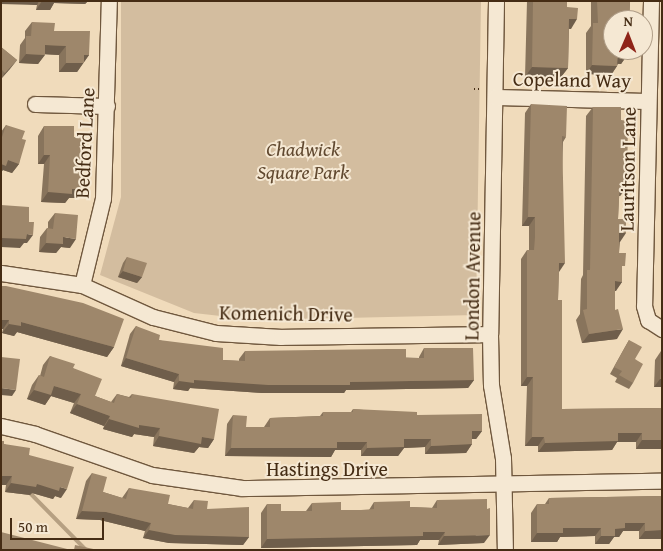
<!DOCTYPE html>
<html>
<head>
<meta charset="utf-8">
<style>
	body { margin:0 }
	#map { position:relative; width:663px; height:551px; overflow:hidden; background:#f0dbbb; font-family:"Gentium Book Plus",serif }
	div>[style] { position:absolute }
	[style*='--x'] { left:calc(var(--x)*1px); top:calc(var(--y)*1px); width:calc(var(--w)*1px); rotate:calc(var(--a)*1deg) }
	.green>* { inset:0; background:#d3bd9f }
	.stream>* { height:4px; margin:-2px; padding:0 2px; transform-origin:2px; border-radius:2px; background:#b6a082 }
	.path>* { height:2.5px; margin-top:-1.25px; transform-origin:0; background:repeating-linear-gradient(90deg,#452c14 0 1px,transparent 0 3.5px) }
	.roads { filter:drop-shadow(1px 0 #70583e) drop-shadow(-1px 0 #70583e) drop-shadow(0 1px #70583e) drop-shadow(0 -1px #70583e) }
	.minor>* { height:15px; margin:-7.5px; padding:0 7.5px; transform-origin:7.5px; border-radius:7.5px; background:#f5e8d3 }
	.wall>* { inset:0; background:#88745c }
	.shaded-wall>* { inset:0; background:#6f5e4b }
	.building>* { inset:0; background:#9e876b }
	span { translate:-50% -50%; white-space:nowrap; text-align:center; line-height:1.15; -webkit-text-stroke:4px #f5e8d3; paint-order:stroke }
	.street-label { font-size:20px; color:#452c14 }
	.park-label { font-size:20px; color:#614930; font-style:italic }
	.frame { position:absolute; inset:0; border:2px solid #452c14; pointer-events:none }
	.north { position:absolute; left:603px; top:10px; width:50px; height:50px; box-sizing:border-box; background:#f5e8d3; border:1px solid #af9d87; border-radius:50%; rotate:1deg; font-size:14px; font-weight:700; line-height:20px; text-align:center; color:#452c14 }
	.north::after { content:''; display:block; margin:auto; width:18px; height:22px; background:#8f2418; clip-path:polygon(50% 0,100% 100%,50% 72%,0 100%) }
	.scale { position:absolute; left:10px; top:518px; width:94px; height:22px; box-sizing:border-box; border:2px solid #452c14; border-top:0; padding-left:6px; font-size:15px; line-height:18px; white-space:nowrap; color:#452c14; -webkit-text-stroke:4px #f5e8d3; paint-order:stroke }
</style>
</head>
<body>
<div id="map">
	<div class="green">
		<i style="clip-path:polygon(121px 1px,481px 1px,476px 315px,256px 320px,194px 313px,100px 275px,121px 197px)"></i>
	</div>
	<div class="stream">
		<i style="--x:28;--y:491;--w:83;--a:45.5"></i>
	</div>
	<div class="path">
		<i style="--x:474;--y:89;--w:7;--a:0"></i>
	</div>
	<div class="roads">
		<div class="minor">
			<i style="--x:496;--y:1;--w:333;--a:91"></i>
			<i style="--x:490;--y:334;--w:51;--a:88.9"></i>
			<i style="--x:491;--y:385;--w:74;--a:80.7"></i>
			<i style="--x:503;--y:458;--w:92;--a:88.8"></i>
			<i style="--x:651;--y:1;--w:305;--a:91.3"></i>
			<i style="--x:644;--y:306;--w:15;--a:74"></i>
			<i style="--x:648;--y:320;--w:17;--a:33"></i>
			<i style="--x:495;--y:97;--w:153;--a:1.5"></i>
			<i style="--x:35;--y:104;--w:72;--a:1.6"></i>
			<i style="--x:1;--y:273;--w:82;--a:8.4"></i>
			<i style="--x:82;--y:285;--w:78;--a:24.3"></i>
			<i style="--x:153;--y:317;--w:65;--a:14.3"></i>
			<i style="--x:216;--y:333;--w:65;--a:3.5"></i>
			<i style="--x:281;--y:337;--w:209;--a:-0.8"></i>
			<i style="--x:82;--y:285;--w:89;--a:-76.4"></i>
			<i style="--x:103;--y:198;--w:197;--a:-88.3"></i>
			<i style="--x:1;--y:426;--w:35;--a:13"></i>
			<i style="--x:35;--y:434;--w:124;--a:19.3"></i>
			<i style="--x:152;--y:475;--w:91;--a:8.2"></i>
			<i style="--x:242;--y:488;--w:420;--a:-1"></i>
		</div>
	</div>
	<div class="wall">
		<i style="clip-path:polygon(1px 1px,88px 1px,85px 4px,54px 3px,50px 10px,36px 10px,37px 5px)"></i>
		<i style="clip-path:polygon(527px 1px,567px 1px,567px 7px,571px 29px,569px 29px,568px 68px,561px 77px,525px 77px)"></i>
		<i style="clip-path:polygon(591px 1px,630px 1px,628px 54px,621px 64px,618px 64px,617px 66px,611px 75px,586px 74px,586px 33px,591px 26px)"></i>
		<i style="clip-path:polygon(32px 22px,54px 31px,89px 55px,77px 72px,59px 72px,59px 55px,45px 54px,38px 64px,19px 63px,20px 45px,25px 38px,25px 31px)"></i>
		<i style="clip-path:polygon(1px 47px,17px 60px,1px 79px)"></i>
		<i style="clip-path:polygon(531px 104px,566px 137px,563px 142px,558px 300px,562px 409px,662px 408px,662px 449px,636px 449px,636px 442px,617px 442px,612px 450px,538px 452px,538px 446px,525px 446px,527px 386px,521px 386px,521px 259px,527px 250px,529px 250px,529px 226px,522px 226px,525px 113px)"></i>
		<i style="clip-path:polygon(593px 107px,621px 120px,627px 187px,620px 196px,619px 196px,618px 219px,620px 242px,619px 253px,622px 270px,622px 282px,615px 291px,615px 310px,617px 339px,582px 343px,576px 320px,580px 314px,581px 279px,583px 275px,586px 116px)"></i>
		<i style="clip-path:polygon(6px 125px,22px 139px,19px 164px,12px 173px,3px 170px,1px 172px,1px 132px)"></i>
		<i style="clip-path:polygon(44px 126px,75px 198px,69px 198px,65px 203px,41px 202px,44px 164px,38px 164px,38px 136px)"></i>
		<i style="clip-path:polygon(55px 213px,70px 248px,61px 247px,56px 253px,39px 252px,40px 237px,47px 228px,48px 228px,48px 222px)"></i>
		<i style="clip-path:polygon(127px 257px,142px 277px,137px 283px,118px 277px,123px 263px)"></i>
		<i style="clip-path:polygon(1px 286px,114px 347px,107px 357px,17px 332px,14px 336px,2px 333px,3px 329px)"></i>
		<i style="clip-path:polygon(136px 326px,159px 340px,223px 360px,239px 361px,239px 359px,245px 351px,419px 358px,419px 357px,424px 348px,474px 380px,468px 388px,346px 390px,344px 393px,262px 393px,190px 388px,188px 391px,173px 389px,174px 382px,121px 366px,130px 334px)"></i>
		<i style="clip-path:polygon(629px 340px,635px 359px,633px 383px,629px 389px,615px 382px,617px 378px,610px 374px,625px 347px)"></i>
		<i style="clip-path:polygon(661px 351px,662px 351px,662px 387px,654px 387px,655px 360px)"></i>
		<i style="clip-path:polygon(50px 356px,73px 368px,95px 396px,111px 402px,117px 394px,129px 397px,132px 394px,214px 439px,208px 448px,199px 447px,194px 453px,153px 446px,154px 437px,134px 434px,132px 437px,103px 429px,104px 426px,70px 413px,74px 403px,51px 396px,45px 405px,27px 399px,32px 385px,39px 375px,40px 376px,43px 365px)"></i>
		<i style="clip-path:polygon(353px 409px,417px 415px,482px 431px,476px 439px,472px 439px,472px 444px,466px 453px,425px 454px,425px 447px,404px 448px,398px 456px,361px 456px,361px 450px,335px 450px,331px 457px,225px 456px,227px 424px,233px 415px,246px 427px,264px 427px,270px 418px,320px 416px,323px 412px,351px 412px)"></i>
		<i style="clip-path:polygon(4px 444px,29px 455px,61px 498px,55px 496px,53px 499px,32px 493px,30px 495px,5px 492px,6px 485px)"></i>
		<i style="clip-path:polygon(92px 473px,103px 492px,122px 498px,129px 488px,168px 504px,188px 508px,194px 500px,249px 537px,243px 545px,169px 543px,143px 538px,145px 531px,100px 520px,76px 519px,86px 481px)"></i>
		<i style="clip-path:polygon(662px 496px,662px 539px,639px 539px,639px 531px,623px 531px,619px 537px,614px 537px,609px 544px,595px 544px,595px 536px,560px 537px,557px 542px,531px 542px,531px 513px,537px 504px,545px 504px,549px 498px)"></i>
		<i style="clip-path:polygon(437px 500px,484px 543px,438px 545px,439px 540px,420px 540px,417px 545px,261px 548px,261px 513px,267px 504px,281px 511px,306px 511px,312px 503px,341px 510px,369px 510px,374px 502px,410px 507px,432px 508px)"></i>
	</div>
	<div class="shaded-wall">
		<i style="clip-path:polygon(1px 1px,39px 1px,37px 5px,1px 4px)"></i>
		<i style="clip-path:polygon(42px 1px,88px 1px,85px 4px,54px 3px,50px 10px,36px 10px)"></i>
		<i style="clip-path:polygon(569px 19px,577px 19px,571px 29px,563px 28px)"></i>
		<i style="clip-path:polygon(45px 45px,66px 46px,59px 55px,39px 54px)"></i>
		<i style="clip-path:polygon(26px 54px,45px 55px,38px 64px,19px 63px)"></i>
		<i style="clip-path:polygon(618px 54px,628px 54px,621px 64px,611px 63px)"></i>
		<i style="clip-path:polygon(84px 55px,89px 55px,77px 72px,59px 72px,66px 63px)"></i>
		<i style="clip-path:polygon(17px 60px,10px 69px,1px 79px,5px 73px)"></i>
		<i style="clip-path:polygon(592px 65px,617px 66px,611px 75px,586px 74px)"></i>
		<i style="clip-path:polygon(532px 67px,568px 68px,561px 77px,525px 77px)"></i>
		<i style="clip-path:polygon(44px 155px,50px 155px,44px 164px,38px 164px)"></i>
		<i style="clip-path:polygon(8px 160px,19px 164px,12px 173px,3px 170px,1px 172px,1px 164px)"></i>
		<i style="clip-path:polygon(620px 187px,627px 187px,620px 196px,614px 196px)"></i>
		<i style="clip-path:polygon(72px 189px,81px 189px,75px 198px,69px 198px,65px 203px,41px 202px,48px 192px)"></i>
		<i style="clip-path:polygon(528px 217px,535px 217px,529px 226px,522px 226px)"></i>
		<i style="clip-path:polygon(619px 233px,626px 233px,620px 242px,613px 242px)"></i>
		<i style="clip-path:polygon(27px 234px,33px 235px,27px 243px,24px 243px,20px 248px,1px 247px,1px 238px)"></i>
		<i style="clip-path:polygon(63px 237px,76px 239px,70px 248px,61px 247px,56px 253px,39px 252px,46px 243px)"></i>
		<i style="clip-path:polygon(559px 263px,565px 263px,559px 272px)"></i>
		<i style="clip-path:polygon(123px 271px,142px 277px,137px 283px,118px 277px)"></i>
		<i style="clip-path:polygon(615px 281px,622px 282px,616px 291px,609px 291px)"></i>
		<i style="clip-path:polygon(1px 320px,9px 320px,3px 329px,1px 329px)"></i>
		<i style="clip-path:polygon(21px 322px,114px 347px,107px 357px,17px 332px,14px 336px,2px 333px,9px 324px)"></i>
		<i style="clip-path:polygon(623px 329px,617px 339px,582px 343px,589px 334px)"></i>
		<i style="clip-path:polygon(126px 358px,179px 374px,174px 382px,121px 366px)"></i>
		<i style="clip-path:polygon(527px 377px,533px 377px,527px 386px,521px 386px)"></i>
		<i style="clip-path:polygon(660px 379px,662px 379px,662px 387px,654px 387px)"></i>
		<i style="clip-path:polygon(194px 380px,350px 382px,474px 380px,468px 388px,346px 390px,344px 393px,262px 393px,190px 388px,188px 391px,173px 389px,179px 381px)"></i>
		<i style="clip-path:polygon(54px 386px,81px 394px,74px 403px,51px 396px,45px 405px,27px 399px,34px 390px)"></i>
		<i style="clip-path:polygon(1px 388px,16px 390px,12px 396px,1px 395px)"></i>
		<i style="clip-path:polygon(77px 404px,110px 416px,104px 426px,70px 413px)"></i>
		<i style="clip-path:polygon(109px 419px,160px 428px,154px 437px,134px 434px,132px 437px,103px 429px)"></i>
		<i style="clip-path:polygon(472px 431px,482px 431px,476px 439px,466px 439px)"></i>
		<i style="clip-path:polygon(618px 433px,642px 433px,636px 442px,617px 442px,612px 450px,538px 452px,545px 443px)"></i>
		<i style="clip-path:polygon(159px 436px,202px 437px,214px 439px,208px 448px,199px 447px,194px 453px,153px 446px)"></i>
		<i style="clip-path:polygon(532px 437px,544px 437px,538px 446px,525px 446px)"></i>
		<i style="clip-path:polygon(404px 439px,431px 439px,425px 447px,404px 448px,398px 456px,361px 456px,367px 448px)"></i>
		<i style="clip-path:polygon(642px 440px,662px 440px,662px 449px,636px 449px)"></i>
		<i style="clip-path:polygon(337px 442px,367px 442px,361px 450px,335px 450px,331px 457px,225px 456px,231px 448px)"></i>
		<i style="clip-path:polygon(472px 444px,466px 453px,425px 454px,431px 446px)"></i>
		<i style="clip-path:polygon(1px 476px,12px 476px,6px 485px,1px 485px)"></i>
		<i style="clip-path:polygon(11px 483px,37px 484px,60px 487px,67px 489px,61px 498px,55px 496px,53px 499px,32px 493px,30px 495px,5px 492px)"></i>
		<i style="clip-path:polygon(82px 511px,106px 512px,151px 523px,145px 531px,100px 520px,76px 519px)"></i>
		<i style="clip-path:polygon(625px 523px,645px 523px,639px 531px,623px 531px,619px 537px,614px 537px,609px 544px,595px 544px,601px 536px)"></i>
		<i style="clip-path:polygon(563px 528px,601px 528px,595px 536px,560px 537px,557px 542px,531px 542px,537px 533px)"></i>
		<i style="clip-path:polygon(149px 530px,249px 537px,243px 545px,169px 543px,143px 538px)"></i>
		<i style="clip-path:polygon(662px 530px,662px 539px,639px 539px,645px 531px)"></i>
		<i style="clip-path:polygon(423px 532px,445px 532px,439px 540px,420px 540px,417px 545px,261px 548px,267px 539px)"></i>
		<i style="clip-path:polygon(490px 535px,484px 543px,438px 545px,444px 536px)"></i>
	</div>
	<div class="building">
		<i style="clip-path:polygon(533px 1px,567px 1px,567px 7px,578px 8px,577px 19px,569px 19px,568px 68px,532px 67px)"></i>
		<i style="clip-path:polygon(597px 1px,630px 1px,629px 20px,613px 20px,613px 50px,628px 50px,628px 54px,618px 54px,617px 66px,592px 65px,593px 23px,598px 23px)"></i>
		<i style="clip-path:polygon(32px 22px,55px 23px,54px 31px,90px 31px,89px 55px,84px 55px,84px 63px,66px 63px,66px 46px,45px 45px,45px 55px,26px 54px,26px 36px,31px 36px)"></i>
		<i style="clip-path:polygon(1px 47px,17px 60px,5px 73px,1px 69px)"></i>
		<i style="clip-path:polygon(531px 104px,567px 106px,566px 137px,562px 136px,565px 263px,559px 263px,558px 300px,562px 300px,562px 409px,662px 408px,662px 440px,642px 440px,642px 433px,618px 433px,618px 441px,545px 443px,544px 437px,532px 437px,533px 377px,527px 377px,527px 250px,534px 250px,535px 237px,535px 217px,528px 217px)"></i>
		<i style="clip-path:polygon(593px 107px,621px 107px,621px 120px,628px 121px,627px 187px,620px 187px,619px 199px,618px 219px,626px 219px,626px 233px,619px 233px,619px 253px,626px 253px,625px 266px,622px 266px,622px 282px,615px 281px,615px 310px,618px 309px,623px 329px,589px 334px,583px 310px,587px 309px,587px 270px,590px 270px)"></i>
		<i style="clip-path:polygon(6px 125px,25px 131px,22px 139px,26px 140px,19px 164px,8px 160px,6px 166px,1px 164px,1px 140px)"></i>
		<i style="clip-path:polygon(44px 126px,74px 126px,74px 137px,84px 138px,81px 189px,72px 189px,72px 194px,48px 192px,50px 155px,44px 155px)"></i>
		<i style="clip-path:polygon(1px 205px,29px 207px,29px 222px,34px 222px,33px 235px,27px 234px,26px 239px,1px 238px)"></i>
		<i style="clip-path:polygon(55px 213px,78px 215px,76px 239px,63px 237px,63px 244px,46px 243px,47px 228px,53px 229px)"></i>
		<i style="clip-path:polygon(127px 257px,147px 263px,142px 277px,123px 271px)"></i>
		<i style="clip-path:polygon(1px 286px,6px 286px,83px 303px,124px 319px,114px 347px,21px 322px,21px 326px,9px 324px,9px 320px,1px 320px)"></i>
		<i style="clip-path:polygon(136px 326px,160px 335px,159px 340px,223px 348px,223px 360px,245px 361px,245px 351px,388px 349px,406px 349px,406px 358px,424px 358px,424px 348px,473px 348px,474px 380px,350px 382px,350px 385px,268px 385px,194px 380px,194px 383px,179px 381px,179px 374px,126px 358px)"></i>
		<i style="clip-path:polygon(629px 340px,642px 347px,635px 359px,643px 364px,633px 383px,619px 375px,622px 371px,614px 367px)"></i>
		<i style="clip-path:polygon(661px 351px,662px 351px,662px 379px,660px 379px)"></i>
		<i style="clip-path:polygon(50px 356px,75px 364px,73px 368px,102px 379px,95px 396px,114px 403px,117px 394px,131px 398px,132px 394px,219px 409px,214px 439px,202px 437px,201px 444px,159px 436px,160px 428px,139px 425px,139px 428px,109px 419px,110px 416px,77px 404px,81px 394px,54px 386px,51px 395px,34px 390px,39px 375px,44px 377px)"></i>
		<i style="clip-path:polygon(1px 357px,20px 359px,16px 390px,1px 388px)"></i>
		<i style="clip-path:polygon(353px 409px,417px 412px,417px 415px,482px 414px,482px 431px,472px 431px,472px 444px,431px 446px,431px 439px,404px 439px,404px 447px,367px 448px,367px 442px,337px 442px,337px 448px,231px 448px,233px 415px,247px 416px,246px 427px,270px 427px,270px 418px,323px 416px,323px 412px,353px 412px)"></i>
		<i style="clip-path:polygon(1px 441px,4px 441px,4px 444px,30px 448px,29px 455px,74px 467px,67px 489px,60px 487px,59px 491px,37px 484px,36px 487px,11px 483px,12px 476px,1px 476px)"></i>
		<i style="clip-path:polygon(92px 473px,107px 477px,103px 492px,126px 499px,129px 488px,170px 495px,168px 504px,193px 509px,194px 500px,208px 501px,207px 509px,249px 507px,249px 537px,175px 535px,149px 530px,151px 523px,106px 512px,82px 511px)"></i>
		<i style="clip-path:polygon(662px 496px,662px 530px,645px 531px,645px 523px,625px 523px,625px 528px,615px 529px,615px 536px,601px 536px,601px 528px,563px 528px,563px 533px,537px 533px,537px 504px,549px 504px,549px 498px)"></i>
		<i style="clip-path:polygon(487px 499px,487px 509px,490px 508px,490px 535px,444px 536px,445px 532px,423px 532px,423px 536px,267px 539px,267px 504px,281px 504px,281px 511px,312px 511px,312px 503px,341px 502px,341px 510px,361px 510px,374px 509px,374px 502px,410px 501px,410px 507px,437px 508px,437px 500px)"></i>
		<i style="clip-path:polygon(1px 532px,71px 550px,1px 550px)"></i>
		<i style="clip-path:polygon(75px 545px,98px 550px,74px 550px)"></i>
	</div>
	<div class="street-label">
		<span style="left:572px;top:79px;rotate:1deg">Copeland Way</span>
		<span style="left:84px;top:143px;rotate:-87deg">Bedford Lane</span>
		<span style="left:627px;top:169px;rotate:-89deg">Lauritson Lane</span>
		<span style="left:472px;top:276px;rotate:-89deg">London Avenue</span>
		<span style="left:286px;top:313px;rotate:1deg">Komenich Drive</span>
		<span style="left:327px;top:468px">Hastings Drive</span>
	</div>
	<div class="park-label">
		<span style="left:303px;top:160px">Chadwick<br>Square Park</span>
	</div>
	<div class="frame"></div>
	<div class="north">N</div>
	<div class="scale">50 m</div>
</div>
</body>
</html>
